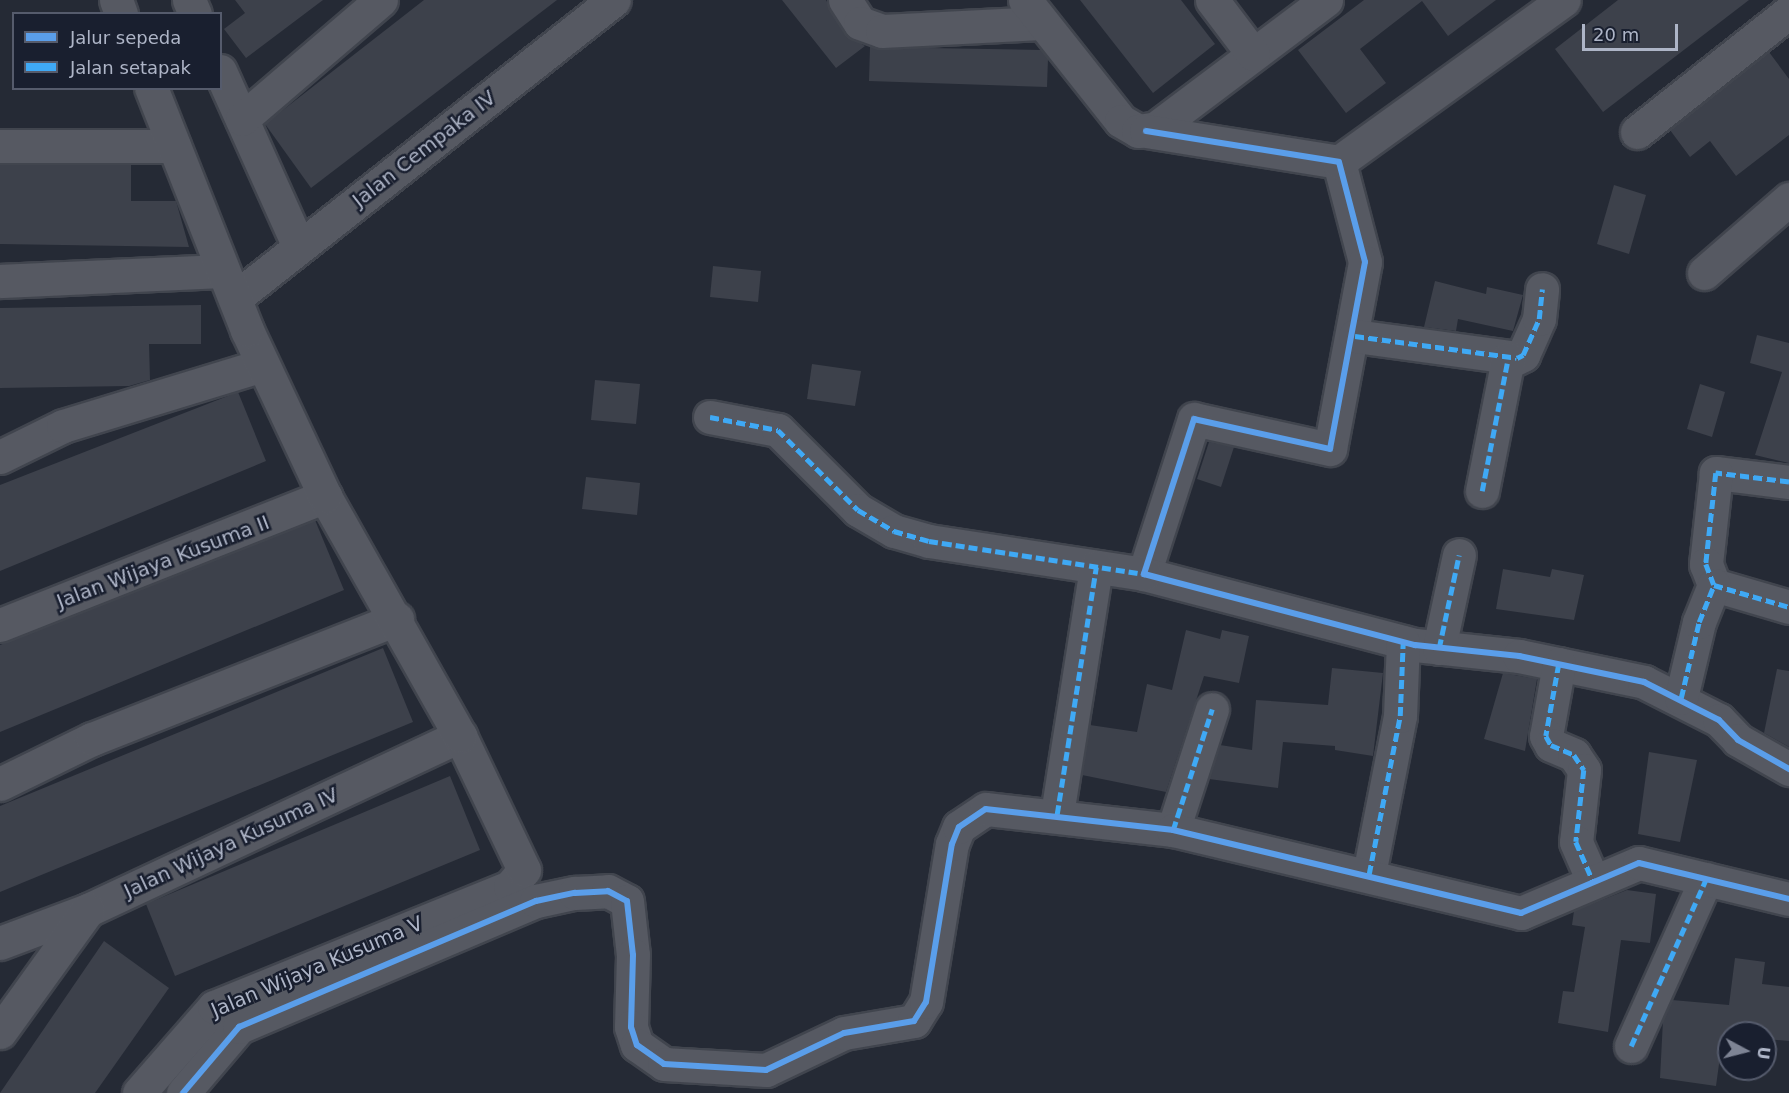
<!DOCTYPE html>
<html>
<head>
<meta charset="utf-8">
<style>
	body { margin:0 }
	#map { position:relative; width:1789px; height:1093px; overflow:hidden; background:#252a35; font-family:"DejaVu Sans",sans-serif }
	div>[style] { position:absolute }
	[style*='--x'] { left:calc(var(--x)*1px); top:calc(var(--y)*1px); width:calc(var(--w)*1px); rotate:calc(var(--a)*1deg) }
	.building>* { inset:0; background:#3d414b }
	.roads { filter:drop-shadow(2px 0 #41454e) drop-shadow(-2px 0 #41454e) drop-shadow(0 2px #41454e) drop-shadow(0 -2px #41454e) }
	.minor>* { height:33px; margin:-16.5px; padding:0 16.5px; transform-origin:16.5px; border-radius:16.5px; background:#565962 }
	.quiet>* { height:4.5px; margin-top:-2.25px; transform-origin:0; background:repeating-linear-gradient(90deg,#3fa9f5 0 9px,transparent 0 13.5px) }
	.cycleway>* { height:6px; margin:-3px; padding:0 3px; transform-origin:3px; border-radius:3px; background:#5a9eea }
	span { translate:-50% -50%; white-space:nowrap; text-align:center; line-height:1.15; -webkit-text-stroke:5px #191f2f; paint-order:stroke }
	.street-label { font-size:20px; color:#aeb5c7 }
	.legend { position:absolute; left:12px; top:12px; width:210px; height:78px; box-sizing:border-box; background:#191f2f; border:2px solid #555b6c; margin:0; padding:8px 10px; list-style:none; font-size:18px; color:#aeb5c7 }
	.legend li { display:flex; align-items:center; gap:12px; height:30px }
	.legend b { width:30px; border:2px solid #555b6c }
	.north { position:absolute; left:1717px; top:1021px; width:60px; height:60px; box-sizing:border-box; background:#191f2f; border:2px solid #555b6c; border-radius:50%; rotate:97deg; font-size:16px; font-weight:700; line-height:24px; text-align:center; color:#aeb5c7 }
	.north::after { content:''; display:block; margin:auto; width:21px; height:27px; background:#7e8494; clip-path:polygon(50% 0,100% 100%,50% 72%,0 100%) }
	.scale { position:absolute; left:1582px; top:24px; width:96px; height:27px; box-sizing:border-box; border:3px solid #aeb5c7; border-top:0; padding-left:8px; font-size:18px; line-height:21px; white-space:nowrap; color:#aeb5c7; -webkit-text-stroke:4px #191f2f; paint-order:stroke }
</style>
</head>
<body>
<div id="map">
	<div class="building">
		<i style="clip-path:polygon(235px 0,323px 0,246px 58px,224px 29px,245px 13px)"></i>
		<i style="clip-path:polygon(424px 0,557px 0,311px 188px,265px 124px)"></i>
		<i style="clip-path:polygon(782px 0,826px 0,844px 33px,865px 46px,836px 68px)"></i>
		<i style="clip-path:polygon(1080px 0,1181px 0,1215px 44px,1153px 93px)"></i>
		<i style="clip-path:polygon(1364px 0,1496px 0,1448px 36px,1422px 1px,1360px 49px,1386px 83px,1346px 113px,1298px 50px)"></i>
		<i style="clip-path:polygon(1618px 0,1749px 0,1603px 112px,1555px 49px)"></i>
		<i style="clip-path:polygon(870px 47px,1041px 50px,1048px 59px,1047px 87px,869px 81px)"></i>
		<i style="clip-path:polygon(1769px 52px,1789px 79px,1789px 135px,1736px 176px,1710px 141px,1690px 157px,1670px 130px)"></i>
		<i style="clip-path:polygon(0 165px,131px 165px,131px 201px,176px 201px,189px 247px,0 244px)"></i>
		<i style="clip-path:polygon(1614px 185px,1646px 195px,1629px 254px,1597px 244px)"></i>
		<i style="clip-path:polygon(713px 266px,761px 271px,758px 302px,710px 297px)"></i>
		<i style="clip-path:polygon(1435px 281px,1486px 294px,1487px 287px,1523px 295px,1513px 331px,1458px 319px,1456px 331px,1424px 327px)"></i>
		<i style="clip-path:polygon(201px 305px,201px 344px,149px 344px,150px 380px,129px 386px,0 388px,0 308px)"></i>
		<i style="clip-path:polygon(1757px 335px,1789px 343px,1789px 463px,1755px 455px,1782px 372px,1750px 363px)"></i>
		<i style="clip-path:polygon(812px 364px,861px 371px,855px 406px,807px 399px)"></i>
		<i style="clip-path:polygon(595px 380px,640px 384px,636px 424px,591px 420px)"></i>
		<i style="clip-path:polygon(1700px 384px,1725px 392px,1712px 437px,1687px 429px)"></i>
		<i style="clip-path:polygon(238px 392px,266px 461px,0 571px,0 485px)"></i>
		<i style="clip-path:polygon(1209px 442px,1234px 447px,1221px 487px,1197px 479px)"></i>
		<i style="clip-path:polygon(586px 477px,640px 483px,637px 515px,582px 509px)"></i>
		<i style="clip-path:polygon(315px 520px,344px 590px,0 732px,0 645px)"></i>
		<i style="clip-path:polygon(1503px 569px,1550px 577px,1552px 569px,1584px 575px,1574px 620px,1496px 609px)"></i>
		<i style="clip-path:polygon(1186px 630px,1220px 639px,1222px 630px,1249px 636px,1239px 683px,1204px 676px,1166px 792px,1082px 775px,1090px 725px,1137px 732px,1147px 684px,1172px 690px)"></i>
		<i style="clip-path:polygon(383px 648px,413px 722px,0 892px,0 806px)"></i>
		<i style="clip-path:polygon(1332px 668px,1383px 673px,1373px 756px,1335px 750px,1335px 746px,1283px 742px,1278px 788px,1209px 779px,1220px 745px,1252px 750px,1256px 700px,1328px 705px)"></i>
		<i style="clip-path:polygon(1777px 669px,1789px 671px,1789px 747px,1764px 733px)"></i>
		<i style="clip-path:polygon(1503px 673px,1537px 679px,1525px 751px,1484px 739px)"></i>
		<i style="clip-path:polygon(1649px 752px,1697px 760px,1680px 842px,1638px 834px)"></i>
		<i style="clip-path:polygon(450px 776px,480px 850px,175px 976px,146px 904px)"></i>
		<i style="clip-path:polygon(1627px 890px,1656px 894px,1650px 943px,1621px 940px,1608px 1032px,1558px 1023px,1563px 991px,1574px 992px,1585px 927px,1572px 925px,1574px 911px)"></i>
		<i style="clip-path:polygon(104px 941px,169px 988px,95px 1093px,0 1093px)"></i>
		<i style="clip-path:polygon(1735px 958px,1765px 962px,1762px 984px,1789px 987px,1789px 1041px,1765px 1039px,1765px 1033px,1729px 1033px,1723px 1035px,1716px 1086px,1660px 1078px,1663px 1020px,1672px 1000px,1729px 1005px)"></i>
	</div>
	<div class="roads">
		<div class="minor">
			<i style="--x:116;--y:0;--w:15;--a:70"></i>
			<i style="--x:189;--y:0;--w:15;--a:67"></i>
			<i style="--x:845;--y:0;--w:27;--a:57"></i>
			<i style="--x:860;--y:23;--w:23;--a:20"></i>
			<i style="--x:882;--y:31;--w:160;--a:-2.9"></i>
			<i style="--x:1025;--y:0;--w:154;--a:51.6"></i>
			<i style="--x:1121;--y:121;--w:20;--a:30"></i>
			<i style="--x:1138;--y:131;--w:18;--a:-9"></i>
			<i style="--x:1156;--y:128;--w:213;--a:-37"></i>
			<i style="--x:1212;--y:0;--w:68;--a:52.8"></i>
			<i style="--x:220;--y:71;--w:193;--a:65.8"></i>
			<i style="--x:242;--y:119;--w:183;--a:-40.6"></i>
			<i style="--x:1146;--y:131;--w:195;--a:9.1"></i>
			<i style="--x:1339;--y:162;--w:103;--a:75.4"></i>
			<i style="--x:1365;--y:262;--w:190;--a:100.6"></i>
			<i style="--x:1330;--y:449;--w:139;--a:-167.6"></i>
			<i style="--x:1194;--y:419;--w:163;--a:107.9"></i>
			<i style="--x:1144;--y:574;--w:280;--a:14.7"></i>
			<i style="--x:1415;--y:645;--w:105;--a:6"></i>
			<i style="--x:1519;--y:656;--w:128;--a:11.7"></i>
			<i style="--x:1644;--y:682;--w:84;--a:26.9"></i>
			<i style="--x:1719;--y:720;--w:28;--a:46"></i>
			<i style="--x:1738;--y:740;--w:59;--a:29.6"></i>
			<i style="--x:1637;--y:132;--w:194;--a:-38.3"></i>
			<i style="--x:0;--y:146;--w:174;--a:0"></i>
			<i style="--x:1339;--y:162;--w:277;--a:-35.8"></i>
			<i style="--x:1704;--y:273;--w:113;--a:-41"></i>
			<i style="--x:0;--y:281;--w:222;--a:-2.6"></i>
			<i style="--x:235;--y:298;--w:482;--a:-38.2"></i>
			<i style="--x:1355;--y:336;--w:163;--a:7.7"></i>
			<i style="--x:1517;--y:358;--w:7;--a:-27"></i>
			<i style="--x:1523;--y:355;--w:39;--a:-66"></i>
			<i style="--x:1539;--y:319;--w:30;--a:-84"></i>
			<i style="--x:710;--y:417;--w:69;--a:10.8"></i>
			<i style="--x:778;--y:430;--w:113;--a:45"></i>
			<i style="--x:858;--y:510;--w:42;--a:30.3"></i>
			<i style="--x:894;--y:531;--w:36;--a:16"></i>
			<i style="--x:929;--y:541;--w:218;--a:8.7"></i>
			<i style="--x:0;--y:457;--w:70;--a:-26.2"></i>
			<i style="--x:63;--y:426;--w:208;--a:-17"></i>
			<i style="--x:1789;--y:482;--w:74;--a:-173"></i>
			<i style="--x:1716;--y:473;--w:92;--a:96.3"></i>
			<i style="--x:1706;--y:564;--w:22;--a:69"></i>
			<i style="--x:1714;--y:585;--w:78;--a:16.3"></i>
			<i style="--x:1482;--y:491;--w:135;--a:-78.9"></i>
			<i style="--x:0;--y:625;--w:350;--a:-21.6"></i>
			<i style="--x:1439;--y:648;--w:95;--a:-77.9"></i>
			<i style="--x:1559;--y:664;--w:73;--a:100.2"></i>
			<i style="--x:1546;--y:736;--w:10;--a:61"></i>
			<i style="--x:1551;--y:745;--w:25;--a:23"></i>
			<i style="--x:1574;--y:755;--w:18;--a:56"></i>
			<i style="--x:1584;--y:770;--w:72;--a:96.3"></i>
			<i style="--x:1576;--y:842;--w:43;--a:66.4"></i>
			<i style="--x:1681;--y:698;--w:78;--a:-76.7"></i>
			<i style="--x:1699;--y:622;--w:40;--a:-68"></i>
			<i style="--x:0;--y:784;--w:102;--a:-26.1"></i>
			<i style="--x:92;--y:739;--w:328;--a:-21.5"></i>
			<i style="--x:1057;--y:814;--w:250;--a:-81"></i>
			<i style="--x:1173;--y:830;--w:127;--a:-72.1"></i>
			<i style="--x:1369;--y:874;--w:161;--a:-78.9"></i>
			<i style="--x:1400;--y:716;--w:74;--a:-87.7"></i>
			<i style="--x:0;--y:943;--w:94;--a:-20.6"></i>
			<i style="--x:88;--y:910;--w:411;--a:-25.1"></i>
			<i style="--x:0;--y:1032;--w:150;--a:-54.2"></i>
			<i style="--x:1631;--y:1046;--w:183;--a:-65.8"></i>
			<i style="--x:139;--y:1093;--w:114;--a:-48.9"></i>
			<i style="--x:214;--y:1007;--w:319;--a:-22.1"></i>
			<i style="--x:510;--y:887;--w:22;--a:-51"></i>
			<i style="--x:524;--y:870;--w:148;--a:-115.5"></i>
			<i style="--x:460;--y:736;--w:275;--a:-119.4"></i>
			<i style="--x:325;--y:496;--w:183;--a:-115.2"></i>
			<i style="--x:247;--y:330;--w:260;--a:-111.6"></i>
			<i style="--x:183;--y:1093;--w:87;--a:-49.7"></i>
			<i style="--x:239;--y:1027;--w:323;--a:-23"></i>
			<i style="--x:536;--y:901;--w:40;--a:-12"></i>
			<i style="--x:575;--y:893;--w:33;--a:-3"></i>
			<i style="--x:608;--y:891;--w:21;--a:28"></i>
			<i style="--x:627;--y:901;--w:54;--a:83.7"></i>
			<i style="--x:633;--y:955;--w:72;--a:91.6"></i>
			<i style="--x:631;--y:1027;--w:19;--a:72"></i>
			<i style="--x:637;--y:1045;--w:33;--a:35"></i>
			<i style="--x:664;--y:1064;--w:102;--a:3.4"></i>
			<i style="--x:766;--y:1070;--w:86;--a:-25.4"></i>
			<i style="--x:844;--y:1033;--w:71;--a:-9.7"></i>
			<i style="--x:914;--y:1021;--w:22;--a:-58"></i>
			<i style="--x:926;--y:1002;--w:160;--a:-80.7"></i>
			<i style="--x:952;--y:844;--w:18;--a:-68"></i>
			<i style="--x:959;--y:827;--w:32;--a:-34"></i>
			<i style="--x:986;--y:809;--w:188;--a:6.4"></i>
			<i style="--x:1173;--y:830;--w:358;--a:13.4"></i>
			<i style="--x:1521;--y:913;--w:128;--a:-23"></i>
			<i style="--x:1639;--y:863;--w:154;--a:13.5"></i>
		</div>
	</div>
	<div class="quiet">
		<i style="--x:1355;--y:336;--w:163;--a:7.7"></i>
		<i style="--x:1517;--y:358;--w:7;--a:-27"></i>
		<i style="--x:1523;--y:355;--w:39;--a:-66"></i>
		<i style="--x:1539;--y:319;--w:30;--a:-84"></i>
		<i style="--x:710;--y:417;--w:69;--a:10.8"></i>
		<i style="--x:778;--y:430;--w:113;--a:45"></i>
		<i style="--x:858;--y:510;--w:42;--a:30.3"></i>
		<i style="--x:894;--y:531;--w:36;--a:16"></i>
		<i style="--x:929;--y:541;--w:218;--a:8.7"></i>
		<i style="--x:1789;--y:482;--w:74;--a:-173"></i>
		<i style="--x:1716;--y:473;--w:92;--a:96.3"></i>
		<i style="--x:1706;--y:564;--w:22;--a:69"></i>
		<i style="--x:1714;--y:585;--w:78;--a:16.3"></i>
		<i style="--x:1482;--y:491;--w:135;--a:-78.9"></i>
		<i style="--x:1439;--y:648;--w:95;--a:-77.9"></i>
		<i style="--x:1559;--y:664;--w:73;--a:100.2"></i>
		<i style="--x:1546;--y:736;--w:10;--a:61"></i>
		<i style="--x:1551;--y:745;--w:25;--a:23"></i>
		<i style="--x:1574;--y:755;--w:18;--a:56"></i>
		<i style="--x:1584;--y:770;--w:72;--a:96.3"></i>
		<i style="--x:1576;--y:842;--w:43;--a:66.4"></i>
		<i style="--x:1681;--y:698;--w:78;--a:-76.7"></i>
		<i style="--x:1699;--y:622;--w:40;--a:-68"></i>
		<i style="--x:1057;--y:814;--w:250;--a:-81"></i>
		<i style="--x:1173;--y:830;--w:127;--a:-72.1"></i>
		<i style="--x:1369;--y:874;--w:161;--a:-78.9"></i>
		<i style="--x:1400;--y:716;--w:74;--a:-87.7"></i>
		<i style="--x:1631;--y:1046;--w:183;--a:-65.8"></i>
	</div>
	<div class="cycleway">
		<i style="--x:1146;--y:131;--w:195;--a:9.1"></i>
		<i style="--x:1339;--y:162;--w:103;--a:75.4"></i>
		<i style="--x:1365;--y:262;--w:190;--a:100.6"></i>
		<i style="--x:1330;--y:449;--w:139;--a:-167.6"></i>
		<i style="--x:1194;--y:419;--w:163;--a:107.9"></i>
		<i style="--x:1144;--y:574;--w:280;--a:14.7"></i>
		<i style="--x:1415;--y:645;--w:105;--a:6"></i>
		<i style="--x:1519;--y:656;--w:128;--a:11.7"></i>
		<i style="--x:1644;--y:682;--w:84;--a:26.9"></i>
		<i style="--x:1719;--y:720;--w:28;--a:46"></i>
		<i style="--x:1738;--y:740;--w:59;--a:29.6"></i>
		<i style="--x:183;--y:1093;--w:87;--a:-49.7"></i>
		<i style="--x:239;--y:1027;--w:323;--a:-23"></i>
		<i style="--x:536;--y:901;--w:40;--a:-12"></i>
		<i style="--x:575;--y:893;--w:33;--a:-3"></i>
		<i style="--x:608;--y:891;--w:21;--a:28"></i>
		<i style="--x:627;--y:901;--w:54;--a:83.7"></i>
		<i style="--x:633;--y:955;--w:72;--a:91.6"></i>
		<i style="--x:631;--y:1027;--w:19;--a:72"></i>
		<i style="--x:637;--y:1045;--w:33;--a:35"></i>
		<i style="--x:664;--y:1064;--w:102;--a:3.4"></i>
		<i style="--x:766;--y:1070;--w:86;--a:-25.4"></i>
		<i style="--x:844;--y:1033;--w:71;--a:-9.7"></i>
		<i style="--x:914;--y:1021;--w:22;--a:-58"></i>
		<i style="--x:926;--y:1002;--w:160;--a:-80.7"></i>
		<i style="--x:952;--y:844;--w:18;--a:-68"></i>
		<i style="--x:959;--y:827;--w:32;--a:-34"></i>
		<i style="--x:986;--y:809;--w:188;--a:6.4"></i>
		<i style="--x:1173;--y:830;--w:358;--a:13.4"></i>
		<i style="--x:1521;--y:913;--w:128;--a:-23"></i>
		<i style="--x:1639;--y:863;--w:154;--a:13.5"></i>
	</div>
	<div class="street-label">
		<span style="left:424px;top:149px;rotate:-38deg">Jalan Cempaka IV</span>
		<span style="left:163px;top:562px;rotate:-21deg">Jalan Wijaya Kusuma II</span>
		<span style="left:231px;top:843px;rotate:-25deg">Jalan Wijaya Kusuma IV</span>
		<span style="left:317px;top:967px;rotate:-23deg">Jalan Wijaya Kusuma V</span>
	</div>
	<ul class="legend">
	<li><b style="height:8px;background:#5a9eea"></b>Jalur sepeda</li>
	<li><b style="height:8px;background:#3fa9f5"></b>Jalan setapak</li>
	</ul>
	<div class="north">U</div>
	<div class="scale">20 m</div>
</div>
</body>
</html>
